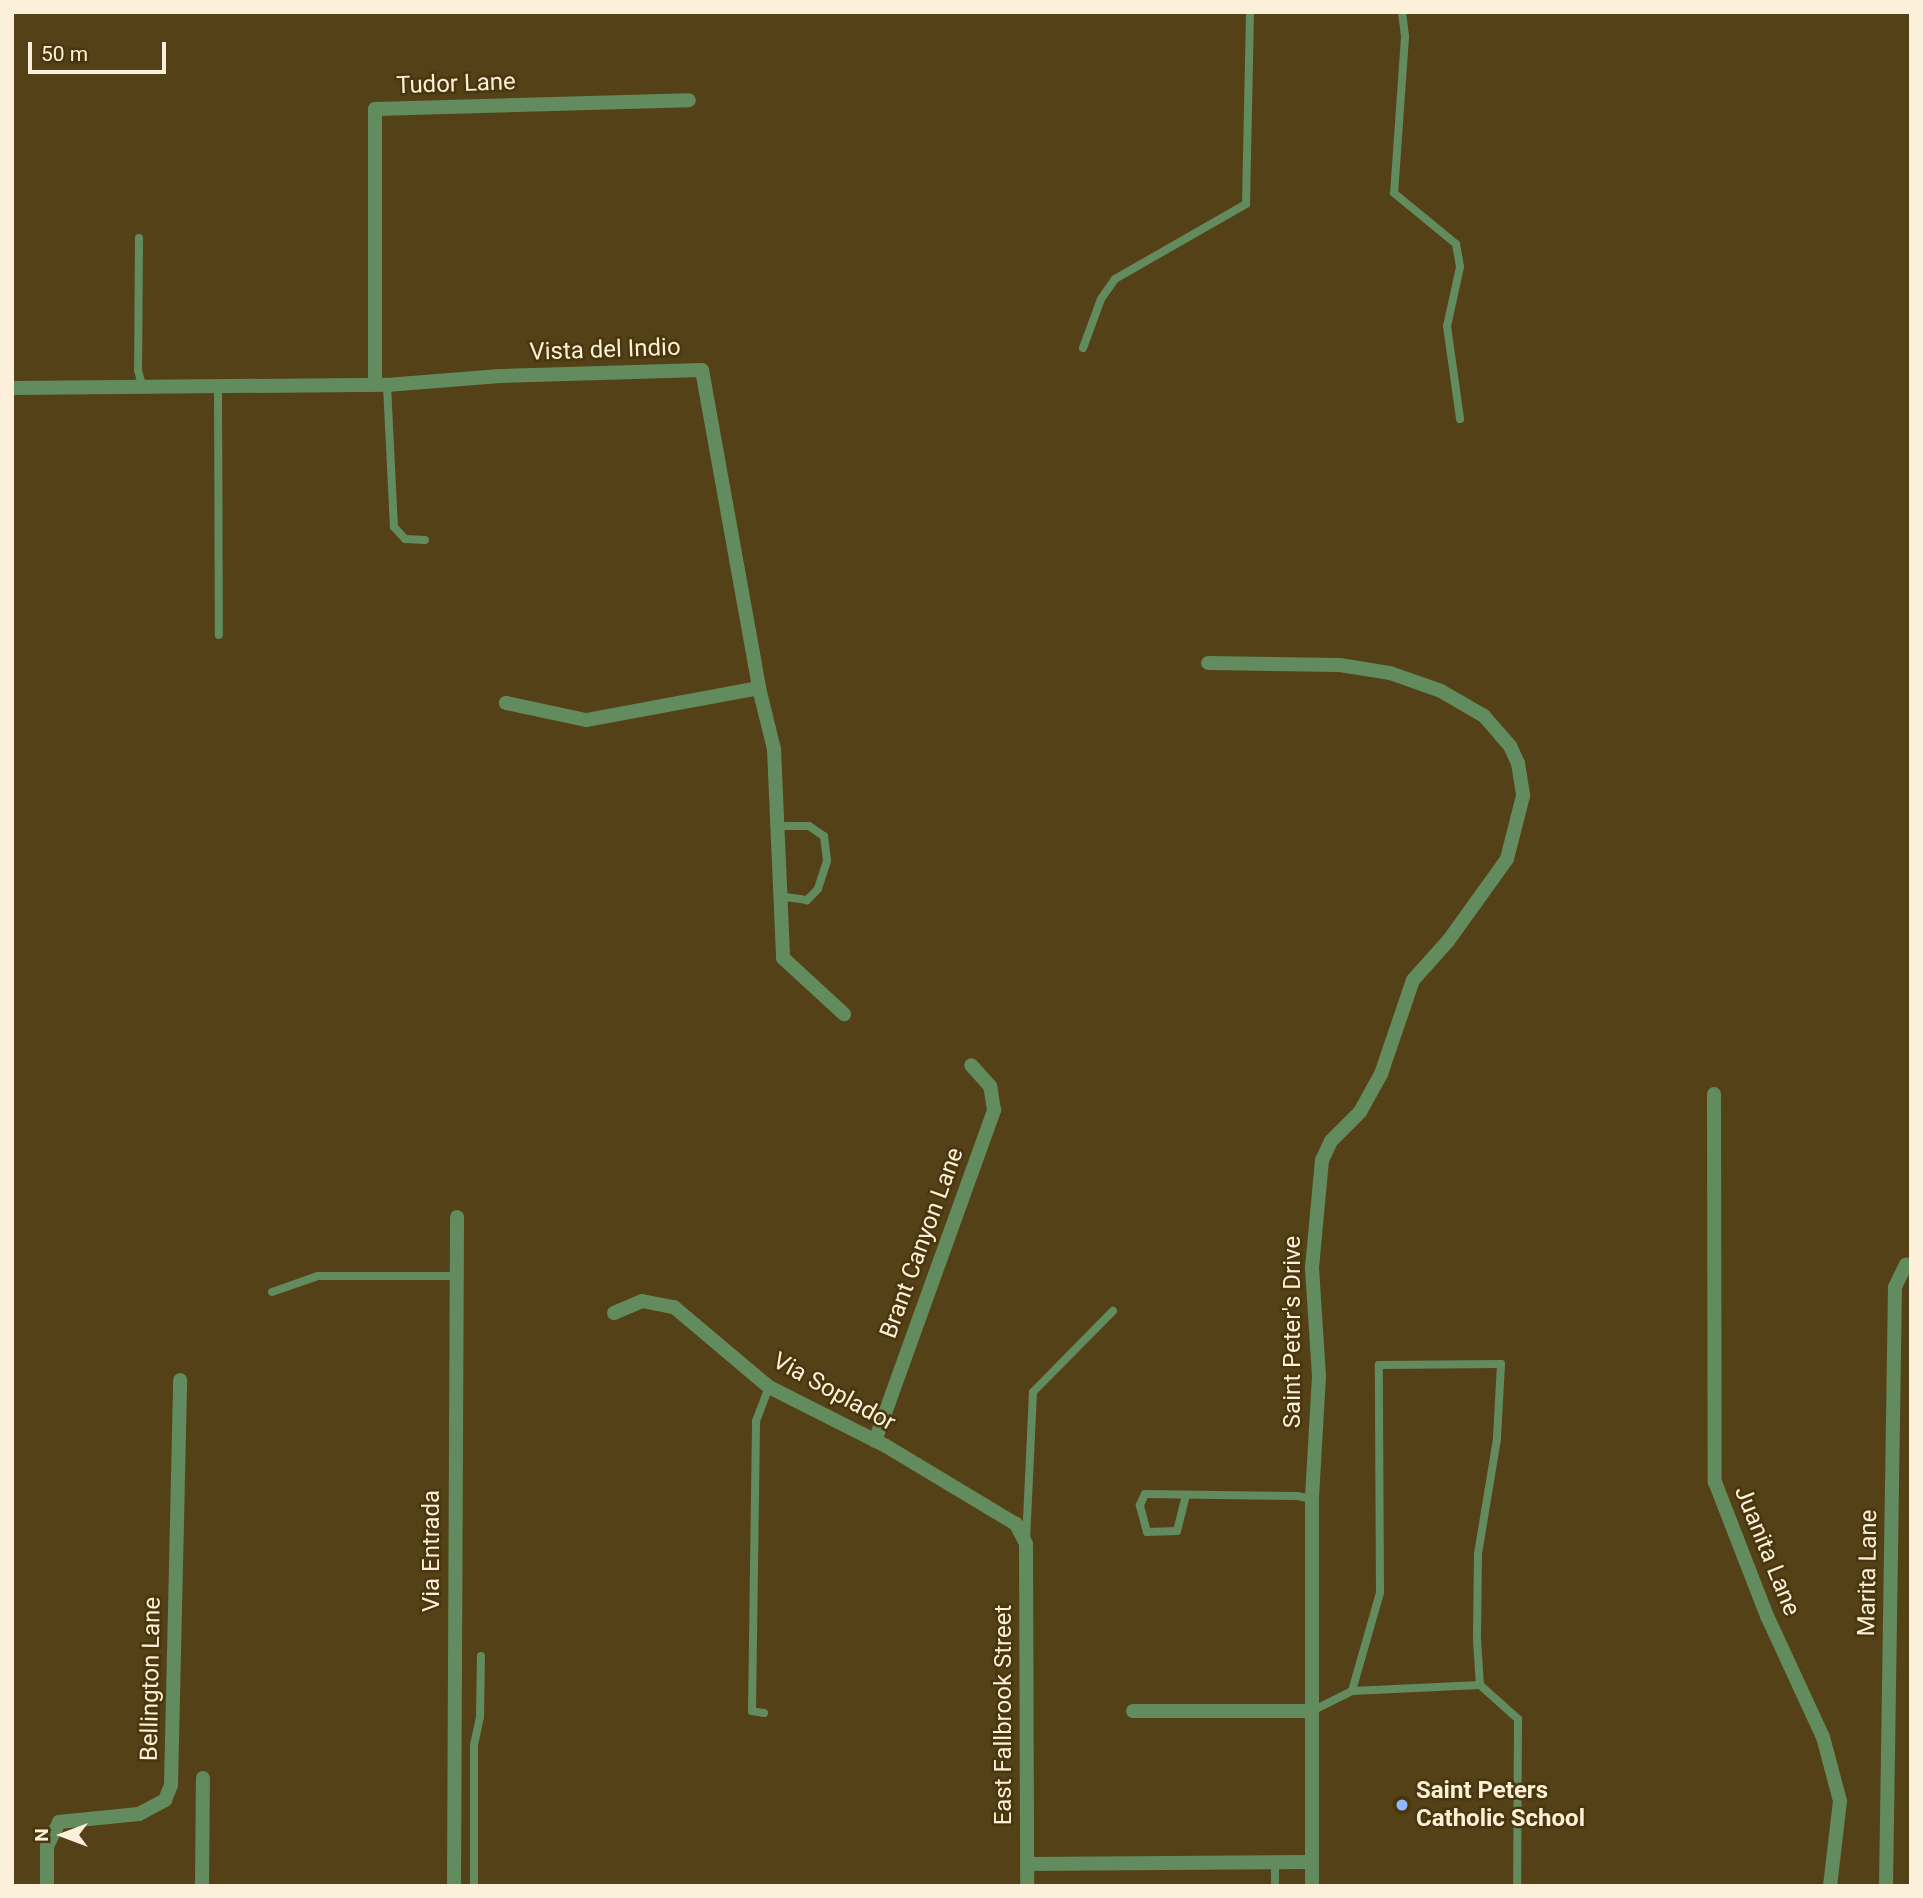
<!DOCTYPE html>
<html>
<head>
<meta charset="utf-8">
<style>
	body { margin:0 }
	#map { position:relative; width:1923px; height:1898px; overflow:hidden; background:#554118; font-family:Roboto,sans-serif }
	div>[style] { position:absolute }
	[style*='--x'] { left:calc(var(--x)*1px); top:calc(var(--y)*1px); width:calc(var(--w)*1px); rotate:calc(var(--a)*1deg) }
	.lane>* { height:8px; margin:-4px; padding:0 4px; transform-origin:4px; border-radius:4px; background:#628c5d }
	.street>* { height:14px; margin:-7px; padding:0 7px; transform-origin:7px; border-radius:7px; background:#628c5d }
	.dots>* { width:19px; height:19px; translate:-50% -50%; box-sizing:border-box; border:4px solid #4a360c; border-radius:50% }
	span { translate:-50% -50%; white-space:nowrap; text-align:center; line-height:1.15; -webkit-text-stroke:5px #4a360c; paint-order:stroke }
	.street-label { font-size:24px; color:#fcf0da }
	.poi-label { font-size:24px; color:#fcf0da; font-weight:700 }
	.left { translate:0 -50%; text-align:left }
	.frame { position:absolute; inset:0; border:14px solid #fcf0da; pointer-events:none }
	.north { position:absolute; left:28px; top:1800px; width:70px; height:70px; -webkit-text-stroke:5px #4a360c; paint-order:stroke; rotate:270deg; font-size:19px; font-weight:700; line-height:28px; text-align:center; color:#fcf0da }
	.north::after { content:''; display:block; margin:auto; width:24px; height:32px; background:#fcf0da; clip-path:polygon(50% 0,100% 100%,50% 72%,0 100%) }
	.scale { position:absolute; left:28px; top:42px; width:138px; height:32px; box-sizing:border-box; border:4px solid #fcf0da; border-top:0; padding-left:9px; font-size:21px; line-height:24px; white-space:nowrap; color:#fcf0da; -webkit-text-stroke:5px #4a360c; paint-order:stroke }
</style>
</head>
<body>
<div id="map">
	<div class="lane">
		<i style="--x:1402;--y:12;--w:25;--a:83"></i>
		<i style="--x:1405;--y:37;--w:156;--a:94"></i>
		<i style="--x:1394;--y:193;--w:80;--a:39.4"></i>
		<i style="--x:1456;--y:244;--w:23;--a:80"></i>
		<i style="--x:1460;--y:267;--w:60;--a:102.4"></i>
		<i style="--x:1447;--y:326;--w:94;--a:82"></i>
		<i style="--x:139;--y:238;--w:132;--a:90.4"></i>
		<i style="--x:138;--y:370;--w:16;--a:75"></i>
		<i style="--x:1083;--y:348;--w:52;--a:-69.8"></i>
		<i style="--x:1101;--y:299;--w:24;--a:-55"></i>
		<i style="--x:1115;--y:279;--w:151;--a:-29.8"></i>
		<i style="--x:1246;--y:204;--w:192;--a:-88.8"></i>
		<i style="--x:218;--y:385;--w:250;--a:89.8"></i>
		<i style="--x:387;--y:385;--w:142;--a:87.2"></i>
		<i style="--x:394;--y:527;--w:16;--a:47"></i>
		<i style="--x:405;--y:539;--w:20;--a:3"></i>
		<i style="--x:777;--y:826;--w:32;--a:0"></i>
		<i style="--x:809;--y:826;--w:18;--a:34"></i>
		<i style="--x:824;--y:836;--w:25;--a:83"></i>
		<i style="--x:827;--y:861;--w:29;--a:108"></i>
		<i style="--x:818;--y:889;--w:16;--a:135"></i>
		<i style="--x:807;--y:900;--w:27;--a:-172"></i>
		<i style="--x:272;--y:1292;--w:49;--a:-19.2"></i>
		<i style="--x:318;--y:1276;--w:138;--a:0"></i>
		<i style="--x:1186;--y:1495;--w:37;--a:104"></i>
		<i style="--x:1177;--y:1531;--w:30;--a:178"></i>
		<i style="--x:1147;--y:1532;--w:28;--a:-105"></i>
		<i style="--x:1140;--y:1505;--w:12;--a:-66"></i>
		<i style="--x:1145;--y:1494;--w:152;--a:0.8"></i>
		<i style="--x:1297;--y:1496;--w:15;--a:11"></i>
		<i style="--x:1026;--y:1541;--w:149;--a:-87.3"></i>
		<i style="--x:1033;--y:1392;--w:114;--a:-45.4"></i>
		<i style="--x:1352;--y:1691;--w:128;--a:-2.7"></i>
		<i style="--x:1312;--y:1711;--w:45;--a:-26.6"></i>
		<i style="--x:1352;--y:1691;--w:102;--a:-74.1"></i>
		<i style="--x:1380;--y:1593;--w:228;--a:-90.3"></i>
		<i style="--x:1379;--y:1365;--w:122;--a:-0.5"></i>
		<i style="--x:1501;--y:1364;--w:75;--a:93.1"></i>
		<i style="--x:1497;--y:1439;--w:117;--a:99.4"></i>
		<i style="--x:1478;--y:1554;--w:86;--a:90.7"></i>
		<i style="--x:1477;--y:1640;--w:45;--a:86.2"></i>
		<i style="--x:1480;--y:1685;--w:51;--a:41.8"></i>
		<i style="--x:1518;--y:1719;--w:167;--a:90.3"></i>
		<i style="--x:764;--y:1713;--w:12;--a:-171"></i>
		<i style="--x:752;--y:1711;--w:290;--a:-89.2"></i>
		<i style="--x:756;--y:1421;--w:36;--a:-69"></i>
		<i style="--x:474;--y:1886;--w:141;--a:-90"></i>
		<i style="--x:474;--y:1745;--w:29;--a:-78"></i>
		<i style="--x:480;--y:1717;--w:61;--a:-89.1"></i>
		<i style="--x:1275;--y:1886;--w:24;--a:-90"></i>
	</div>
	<div class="street">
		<i style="--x:375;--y:385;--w:276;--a:-90"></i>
		<i style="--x:375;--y:109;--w:314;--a:-1.6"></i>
		<i style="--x:12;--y:388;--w:375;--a:-0.5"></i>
		<i style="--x:387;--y:385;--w:113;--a:-4.6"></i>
		<i style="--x:500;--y:376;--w:202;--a:-1.7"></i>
		<i style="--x:702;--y:370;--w:323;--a:79.8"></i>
		<i style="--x:759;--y:688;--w:176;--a:169.5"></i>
		<i style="--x:586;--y:720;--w:82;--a:-168"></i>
		<i style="--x:1208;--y:663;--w:132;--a:0.9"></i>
		<i style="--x:1340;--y:665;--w:51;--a:9.1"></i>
		<i style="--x:1390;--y:673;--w:54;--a:19.4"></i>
		<i style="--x:1441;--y:691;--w:50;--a:30.2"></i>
		<i style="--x:1484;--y:716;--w:40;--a:49"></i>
		<i style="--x:1510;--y:746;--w:19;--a:65"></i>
		<i style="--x:1518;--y:763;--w:33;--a:81"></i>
		<i style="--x:1523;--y:796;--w:65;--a:104.3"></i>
		<i style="--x:1507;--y:859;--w:101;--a:125.7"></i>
		<i style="--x:1448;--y:941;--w:52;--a:131.9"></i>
		<i style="--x:1413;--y:980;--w:99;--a:108.8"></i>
		<i style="--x:1381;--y:1074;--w:43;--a:118.9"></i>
		<i style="--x:1360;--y:1112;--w:41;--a:135"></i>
		<i style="--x:1331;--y:1141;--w:21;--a:115"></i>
		<i style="--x:1322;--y:1160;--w:108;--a:95.3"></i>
		<i style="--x:1312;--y:1268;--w:108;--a:86.3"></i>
		<i style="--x:1319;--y:1376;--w:123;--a:93.3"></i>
		<i style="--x:1312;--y:1499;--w:387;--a:90"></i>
		<i style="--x:759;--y:688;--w:63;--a:76.2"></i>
		<i style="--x:774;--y:749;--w:209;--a:87.5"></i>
		<i style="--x:783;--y:958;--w:83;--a:42.6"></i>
		<i style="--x:1714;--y:1094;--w:388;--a:89.9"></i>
		<i style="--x:1715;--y:1482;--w:144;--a:68.8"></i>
		<i style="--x:1767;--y:1616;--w:133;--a:65.2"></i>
		<i style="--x:1823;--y:1737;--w:66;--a:75.1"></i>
		<i style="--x:1840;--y:1801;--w:86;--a:96.7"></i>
		<i style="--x:614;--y:1313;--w:30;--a:-23"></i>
		<i style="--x:642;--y:1301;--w:33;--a:11"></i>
		<i style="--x:674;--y:1307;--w:124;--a:40.1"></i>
		<i style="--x:769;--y:1387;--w:131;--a:26.8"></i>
		<i style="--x:886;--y:1446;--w:152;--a:31"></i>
		<i style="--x:1016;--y:1524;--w:22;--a:63"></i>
		<i style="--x:1026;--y:1544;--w:342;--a:89.8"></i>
		<i style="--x:875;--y:1441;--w:352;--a:-70.2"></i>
		<i style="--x:994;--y:1110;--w:24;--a:-99"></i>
		<i style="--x:990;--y:1086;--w:28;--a:-132"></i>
		<i style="--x:1133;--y:1711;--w:179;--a:0"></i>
		<i style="--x:1027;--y:1864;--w:285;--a:-0.4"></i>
		<i style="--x:47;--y:1886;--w:40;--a:-90"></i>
		<i style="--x:47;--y:1846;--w:27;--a:-63"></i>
		<i style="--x:59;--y:1822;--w:80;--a:-5.7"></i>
		<i style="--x:139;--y:1814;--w:30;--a:-28"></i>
		<i style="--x:165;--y:1800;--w:16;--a:-68"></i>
		<i style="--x:171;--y:1785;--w:405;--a:-88.7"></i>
		<i style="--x:202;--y:1886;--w:108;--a:-89.5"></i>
		<i style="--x:454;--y:1886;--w:669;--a:-89.74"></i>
		<i style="--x:1886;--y:1886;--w:599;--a:-89.14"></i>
		<i style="--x:1895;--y:1287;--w:25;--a:-64"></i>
	</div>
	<div class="dots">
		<i style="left:1402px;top:1805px;background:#91b8fd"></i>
	</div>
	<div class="street-label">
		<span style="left:456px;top:84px;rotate:-2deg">Tudor Lane</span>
		<span style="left:605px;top:350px;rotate:-2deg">Vista del Indio</span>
		<span style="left:922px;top:1243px;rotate:-70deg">Brant Canyon Lane</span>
		<span style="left:1293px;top:1332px;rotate:-90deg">Saint Peter's Drive</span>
		<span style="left:834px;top:1392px;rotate:29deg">Via Soplador</span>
		<span style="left:432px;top:1551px;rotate:-90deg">Via Entrada</span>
		<span style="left:1767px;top:1551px;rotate:68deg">Juanita Lane</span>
		<span style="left:1868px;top:1573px;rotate:-89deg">Marita Lane</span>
		<span style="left:151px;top:1679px;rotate:-89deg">Bellington Lane</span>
		<span style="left:1004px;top:1715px;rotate:-90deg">East Fallbrook Street</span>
	</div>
	<div class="poi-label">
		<span class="left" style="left:1416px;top:1805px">Saint Peters<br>Catholic School</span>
	</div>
	<div class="frame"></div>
	<div class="north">N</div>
	<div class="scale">50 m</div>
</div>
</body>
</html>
